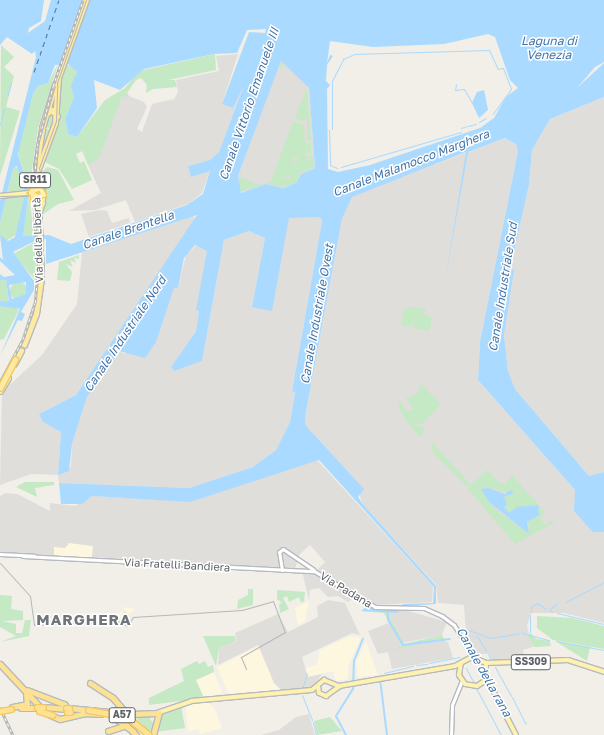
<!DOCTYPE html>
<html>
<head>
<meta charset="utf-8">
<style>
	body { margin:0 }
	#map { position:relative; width:604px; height:735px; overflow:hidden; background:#f1efe8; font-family:"Golos Text",sans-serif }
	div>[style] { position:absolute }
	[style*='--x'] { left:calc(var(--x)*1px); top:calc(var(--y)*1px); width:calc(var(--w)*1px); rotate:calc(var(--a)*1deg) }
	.commercial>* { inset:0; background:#fef7e0 }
	.industrial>* { inset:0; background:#e0deda }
	.green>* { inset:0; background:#c5e8c5 }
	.round { border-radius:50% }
	.water>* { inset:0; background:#aadaff }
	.stream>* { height:1px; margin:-0.5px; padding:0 0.5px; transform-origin:0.5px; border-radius:0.5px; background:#aadaff }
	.canal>* { height:2px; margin:-1px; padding:0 1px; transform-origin:1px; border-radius:1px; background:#aadaff }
	.ferry>* { height:1px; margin-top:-0.5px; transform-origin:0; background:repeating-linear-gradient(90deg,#4174aa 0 5px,transparent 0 9px) }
	.roads { filter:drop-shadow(1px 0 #b6babf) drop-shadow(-1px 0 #b6babf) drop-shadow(0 1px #b6babf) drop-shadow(0 -1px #b6babf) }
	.secondary>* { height:3px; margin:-1.5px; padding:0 1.5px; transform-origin:1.5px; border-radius:1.5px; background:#fff }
	.primary>* { height:4px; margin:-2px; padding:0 2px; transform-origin:2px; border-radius:2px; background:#fff2af }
	.trunk>* { height:4.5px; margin:-2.25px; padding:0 2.25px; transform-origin:2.25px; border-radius:2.25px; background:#feeaa1 }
	.motorway>* { height:5px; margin:-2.5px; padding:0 2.5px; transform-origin:2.5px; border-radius:2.5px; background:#fde293 }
	.tram>* { height:1px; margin:-0.5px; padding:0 0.5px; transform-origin:0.5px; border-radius:0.5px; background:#b6b7b8 }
	.rail>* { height:2.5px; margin-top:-1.25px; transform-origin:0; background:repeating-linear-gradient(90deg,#fff 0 3px,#b6b7b8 0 6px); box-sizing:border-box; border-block:1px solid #b6b7b8 }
	.bridges { filter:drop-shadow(1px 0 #f2c960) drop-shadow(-1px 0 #f2c960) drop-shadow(0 1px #f2c960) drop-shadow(0 -1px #f2c960) }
	.primary-bridge>* { height:4px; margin:-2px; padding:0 2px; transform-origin:2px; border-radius:2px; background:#fff2af }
	.trunk-bridge>* { height:4.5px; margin:-2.25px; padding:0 2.25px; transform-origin:2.25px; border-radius:2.25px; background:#feeaa1 }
	.motorway-bridge>* { height:5px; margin:-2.5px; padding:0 2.5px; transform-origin:2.5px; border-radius:2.5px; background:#fde293 }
	span { translate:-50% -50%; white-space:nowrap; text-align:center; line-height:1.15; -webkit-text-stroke:3px #fff; paint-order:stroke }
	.shield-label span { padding:1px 3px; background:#fff; border:1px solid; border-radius:3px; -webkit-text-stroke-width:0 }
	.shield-label { font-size:10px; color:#5f6368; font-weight:700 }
	.street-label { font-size:11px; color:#5f6368 }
	.water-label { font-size:12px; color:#4174aa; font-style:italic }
	.district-label { font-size:15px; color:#70757a; font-weight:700; letter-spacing:1px }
</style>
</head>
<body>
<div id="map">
	<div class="commercial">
		<i style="clip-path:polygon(69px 543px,93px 546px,92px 558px,54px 556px,54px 547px,65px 548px)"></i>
		<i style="clip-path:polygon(309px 601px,305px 621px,298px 625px,295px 608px)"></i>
		<i style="clip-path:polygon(125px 607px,135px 609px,130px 614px,123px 609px,121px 618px,100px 617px,100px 621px,90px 622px,90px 617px,83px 617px,82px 621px,80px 618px,78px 622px,77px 618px,65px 618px,78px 613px,79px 616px,82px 613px,83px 616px,119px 613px)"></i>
		<i style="clip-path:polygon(350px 636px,361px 638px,349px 664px,348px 679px,336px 681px,333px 671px,308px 677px,305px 668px,317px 665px,320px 650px)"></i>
		<i style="clip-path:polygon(366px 642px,378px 675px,358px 677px,356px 662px)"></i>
		<i style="clip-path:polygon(259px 646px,274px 682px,282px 691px,228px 693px,217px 667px)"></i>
		<i style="clip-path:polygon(214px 672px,222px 693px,204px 698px,196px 680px)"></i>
		<i style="clip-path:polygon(208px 702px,215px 709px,222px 728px,200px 734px,198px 729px,188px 732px,185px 704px)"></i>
	</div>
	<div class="industrial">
		<i style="clip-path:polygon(238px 54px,222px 104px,244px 85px,219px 152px,210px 160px,188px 166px,210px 171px,202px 193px,188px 204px,135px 222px,126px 200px,95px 210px,69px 211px,101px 193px,88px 165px,124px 94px,144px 102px,147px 107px,137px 129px,142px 132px,152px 104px,174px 99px,178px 92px,176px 80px,219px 71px,216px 56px)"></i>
		<i style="clip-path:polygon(284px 61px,309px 87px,315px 168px,301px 174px,296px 183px,283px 188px,266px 184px,240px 193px,238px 176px,279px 62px)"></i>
		<i style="clip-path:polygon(604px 97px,604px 472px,589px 476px,515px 389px,508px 371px,504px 335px,510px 269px,529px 185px,532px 150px,550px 119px)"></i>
		<i style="clip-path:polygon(505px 138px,516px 144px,518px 151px,480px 342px,478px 380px,575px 490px,593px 532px,604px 532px,604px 623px,564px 613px,531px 613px,527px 626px,533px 647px,523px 650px,524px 659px,493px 661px,489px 654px,477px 654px,466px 633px,464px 605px,438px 603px,436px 585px,362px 503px,355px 479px,306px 427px,305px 417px,342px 219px,352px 196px)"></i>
		<i style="clip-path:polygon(100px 210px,107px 211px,112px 223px,129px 218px,130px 223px,89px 237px,81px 214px)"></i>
		<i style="clip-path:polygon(195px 213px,193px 224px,76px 395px,39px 414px,61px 432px,58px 475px,71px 467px,72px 444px,87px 397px,119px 351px,125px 354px,174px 287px,178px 288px,186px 255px,197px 245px,208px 251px,196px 331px,171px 367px,174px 369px,202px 361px,224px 240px,249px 231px,265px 238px,252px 307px,289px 217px,320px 217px,322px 221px,292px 390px,295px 391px,290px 422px,276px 450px,253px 467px,189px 488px,59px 483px,58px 475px,31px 474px,0 485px,2px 392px,42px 355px,77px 304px,82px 252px)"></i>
		<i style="clip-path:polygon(317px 460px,433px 586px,432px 602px,374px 605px,317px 570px,325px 562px,310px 545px,299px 555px,295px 569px,92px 557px,93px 546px,69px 543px,65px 548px,54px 547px,54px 556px,0 553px,0 496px,5px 493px,17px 494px,50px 511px,50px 503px,75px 506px,92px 496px,185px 501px)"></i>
		<i style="clip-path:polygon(302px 571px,317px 573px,353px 595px,352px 599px,348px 602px,338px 596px,328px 597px,319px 588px,310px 590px,309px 600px)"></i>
		<i style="clip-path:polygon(328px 600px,345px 603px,360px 635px,352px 633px,302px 657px,308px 677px,322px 674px,312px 688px,282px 691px,274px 683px,258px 645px,218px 665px,219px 648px,237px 641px,235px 633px,278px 614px,288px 632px,318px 617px,317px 606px)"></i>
		<i style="clip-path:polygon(401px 609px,447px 622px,442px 635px,402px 643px,388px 613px)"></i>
		<i style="clip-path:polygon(389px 623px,403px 646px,396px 649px,438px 639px,448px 642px,453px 658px,392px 669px,388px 652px,378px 654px,368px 631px)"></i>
		<i style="clip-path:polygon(309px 714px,315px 735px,261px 735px,279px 730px,296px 717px)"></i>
	</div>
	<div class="green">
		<i style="clip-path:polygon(1px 45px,14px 57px,4px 67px,14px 76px,6px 107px,20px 111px,0 176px)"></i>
		<i style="clip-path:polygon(215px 54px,216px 70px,168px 80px,175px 80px,177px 87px,153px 89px,146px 93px,147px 85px,141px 78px,136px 80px,127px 93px,129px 96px,122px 97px,99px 158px,88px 165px,82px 151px,76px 154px,80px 163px,84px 161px,92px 180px,72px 189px,59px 169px,45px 162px,58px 119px,59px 83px,64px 64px,73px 67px,77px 72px,72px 87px,74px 97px,65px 119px,68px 134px,77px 137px,105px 100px,125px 88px,139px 71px)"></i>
		<i style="clip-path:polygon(280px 63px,284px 65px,307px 90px,311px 141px,307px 140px,307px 118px,303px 121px,295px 118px,306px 89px,284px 65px,280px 69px)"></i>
		<i style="clip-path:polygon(58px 64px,38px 128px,29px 191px,18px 152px,33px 94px,38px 86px,48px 83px)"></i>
		<i style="clip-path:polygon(53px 111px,52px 129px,38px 164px,44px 129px,52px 129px,44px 126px,48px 113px)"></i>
		<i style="clip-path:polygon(293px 121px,304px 125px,305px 143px,311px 144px,311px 151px,310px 156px,308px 156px,305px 154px,310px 156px,310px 152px,303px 154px,308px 157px,308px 165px,309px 157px,313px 156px,314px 168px,300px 173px,296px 183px,283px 187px,266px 184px,239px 192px,238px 179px,241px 172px,240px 177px,259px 185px,266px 183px,271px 183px,287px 177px,288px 181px,296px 160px,302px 154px,290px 161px,295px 161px,290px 175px,270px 183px,267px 182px,271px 181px)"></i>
		<i style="clip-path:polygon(18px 167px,25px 192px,7px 193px,13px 169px)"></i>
		<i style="clip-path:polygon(47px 167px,58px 170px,74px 200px,58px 204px,42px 215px,45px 193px,41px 173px)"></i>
		<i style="clip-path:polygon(25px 194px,17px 234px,6px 241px,0 235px,0 223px,7px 195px)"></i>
		<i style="clip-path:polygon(29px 194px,34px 236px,24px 236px,22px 234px)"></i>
		<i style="clip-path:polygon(35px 242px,35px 249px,36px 281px,13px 254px)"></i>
		<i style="clip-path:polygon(79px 255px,79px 259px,74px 258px,76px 263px,70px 260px,73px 267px,66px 264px,72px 272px,70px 281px,57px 280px,59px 262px)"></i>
		<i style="clip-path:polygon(6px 279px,9px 302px,0 302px,0 280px)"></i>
		<i class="round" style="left:10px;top:282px;width:18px;height:18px"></i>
		<i style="clip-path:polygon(12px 305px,19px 310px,4px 339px,0 340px,0 306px)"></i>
		<i style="clip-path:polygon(410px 307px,427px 309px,422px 314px,432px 317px,429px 331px,413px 328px,412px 319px,411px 327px,401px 325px,404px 310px)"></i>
		<i style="clip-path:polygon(421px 383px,441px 405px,422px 424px,413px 423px,406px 412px,413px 409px,406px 398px,417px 394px)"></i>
		<i style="clip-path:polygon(397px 401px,401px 401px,413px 424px,425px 428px,421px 438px,405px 420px)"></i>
		<i style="clip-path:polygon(431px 441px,470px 484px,467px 487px,433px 453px)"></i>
		<i style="clip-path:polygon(evenodd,487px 470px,500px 483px,505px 484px,512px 475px,544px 511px,540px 519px,546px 525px,552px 520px,554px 523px,515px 544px,467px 488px,487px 470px,484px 487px,514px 494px,504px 497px,507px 504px,504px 507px,509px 513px,517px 507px,537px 505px,539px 514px,528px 521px,529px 534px,499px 512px,485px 496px,484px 487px)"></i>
		<i style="clip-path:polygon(25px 482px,54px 482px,54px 485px,35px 488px,37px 497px,16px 487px)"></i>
		<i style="clip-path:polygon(248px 589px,253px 589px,253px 605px,237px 609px,238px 600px,248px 595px)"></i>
		<i style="clip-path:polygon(277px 590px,305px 592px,304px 601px,301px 603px,299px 597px,289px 602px,287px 596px,283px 598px,289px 609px,280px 613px,279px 604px,282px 603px,277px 599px)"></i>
		<i style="clip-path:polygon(0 595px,12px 596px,11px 609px,23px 611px,23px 620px,2px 621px,16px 624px,16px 633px,22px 633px,25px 620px,31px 620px,29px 636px,0 642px,16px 636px,0 627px)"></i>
		<i style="clip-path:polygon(369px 609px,387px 612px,404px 644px,442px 635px,445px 641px,438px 639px,390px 651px,402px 646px,384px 613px,361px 611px)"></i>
		<i style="clip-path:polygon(537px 616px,572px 618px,604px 626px,604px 649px,553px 640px,537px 628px)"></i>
		<i style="clip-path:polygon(531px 633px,536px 639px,550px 641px,551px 646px,534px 647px,528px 636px)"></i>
		<i style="clip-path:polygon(203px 636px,235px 636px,236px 641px,219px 648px,216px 666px)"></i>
		<i style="clip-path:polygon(555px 641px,590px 647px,587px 661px)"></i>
		<i style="clip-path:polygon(197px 661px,199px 664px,205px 661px,208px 667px,213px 665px,214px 672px,196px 680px,204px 698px,149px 705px,149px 698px,184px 681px,181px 669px)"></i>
		<i style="clip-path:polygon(181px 706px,185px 728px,155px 732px,157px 717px)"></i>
		<i style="clip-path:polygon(147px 715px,154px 724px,148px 735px,148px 730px,135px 717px)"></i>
		<i style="clip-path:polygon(330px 717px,342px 731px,317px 735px,314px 721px)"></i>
	</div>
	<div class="water">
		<i style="clip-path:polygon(evenodd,0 0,44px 0,41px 21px,29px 28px,28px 33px,45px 21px,51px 0,604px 0,604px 62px,595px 67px,577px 88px,604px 63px,604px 97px,550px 119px,532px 150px,529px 185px,510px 269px,514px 270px,504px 335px,508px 371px,515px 389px,589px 476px,604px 472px,604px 532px,593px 532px,574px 511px,575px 490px,478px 380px,480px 342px,518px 151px,516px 144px,505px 138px,468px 152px,444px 287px,466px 152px,352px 197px,342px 219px,305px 417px,306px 426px,364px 489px,358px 497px,362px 503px,436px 586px,436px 604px,403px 606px,397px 613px,361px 611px,368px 606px,397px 610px,403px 604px,433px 603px,434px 587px,319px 460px,190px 502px,92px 496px,82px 504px,61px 504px,59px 483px,189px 488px,253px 467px,276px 450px,290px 422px,295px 392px,292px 391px,322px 221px,320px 217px,289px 218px,272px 311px,252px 307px,265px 238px,249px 231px,224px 240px,202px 361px,174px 371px,171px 367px,196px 331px,199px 311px,196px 310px,207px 251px,195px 245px,184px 258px,178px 288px,174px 288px,156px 342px,145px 358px,119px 351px,87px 397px,72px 444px,69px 471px,58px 475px,61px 432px,43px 422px,39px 414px,76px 395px,197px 215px,46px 264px,46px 239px,39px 239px,13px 252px,34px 281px,34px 290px,21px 312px,25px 314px,22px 321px,18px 320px,0 356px,20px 309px,0 306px,0 302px,9px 301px,6px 280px,0 280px,0 274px,4px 277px,15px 275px,0 261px,0 257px,3px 260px,0 235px,8px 241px,15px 237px,25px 194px,7px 195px,0 223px,0 201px,36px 57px,35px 51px,32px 54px,7px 37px,0 45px,0 0,266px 29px,265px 33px,249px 32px,222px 104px,233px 108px,244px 85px,219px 152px,210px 160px,188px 166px,191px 177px,210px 171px,203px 194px,187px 205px,71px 244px,49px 235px,23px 236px,29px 190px,18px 154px,33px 94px,38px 86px,48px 83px,55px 65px,68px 64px,77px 72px,71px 86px,74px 97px,65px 119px,68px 134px,77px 137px,97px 108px,94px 80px,120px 90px,144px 69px,214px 54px,237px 53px,247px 30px,266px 29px,0 0,488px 34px,495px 37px,510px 80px,518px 88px,506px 97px,494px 118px,480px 128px,370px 165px,338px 172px,328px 169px,327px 89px,330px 85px,326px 81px,327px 65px,333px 56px,330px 55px,327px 63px,330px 41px,373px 47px,444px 44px,488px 34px,0 0,281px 61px,309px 88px,315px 168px,301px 174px,296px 183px,283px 188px,266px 184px,241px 193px,238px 176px,281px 61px,0 0,17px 166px,25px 192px,7px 193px,13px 169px,17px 166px,0 0,26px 282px,26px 294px,12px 299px,9px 285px,26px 282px)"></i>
		<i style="clip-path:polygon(484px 90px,488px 110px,479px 118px,472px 103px,477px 92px)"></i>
		<i style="clip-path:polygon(488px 488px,505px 494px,510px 490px,514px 493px,504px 497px,507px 504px,504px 507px,509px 513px,517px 507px,538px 505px,539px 515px,527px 522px,529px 534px,489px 502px,481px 489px)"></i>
	</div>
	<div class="stream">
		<i style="--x:456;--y:84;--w:6;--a:99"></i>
		<i style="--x:455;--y:90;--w:9;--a:-6"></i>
		<i style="--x:464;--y:89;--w:16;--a:60"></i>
		<i style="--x:9;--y:91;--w:9;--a:-77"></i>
		<i style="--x:8;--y:95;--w:3;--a:-90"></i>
		<i style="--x:479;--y:122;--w:8;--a:-30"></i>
		<i style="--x:0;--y:125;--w:17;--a:-77"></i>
		<i style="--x:468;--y:126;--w:8;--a:-14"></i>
		<i style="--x:461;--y:128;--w:6;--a:-18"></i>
		<i style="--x:332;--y:129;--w:48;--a:-90"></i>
		<i style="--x:332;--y:81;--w:25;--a:-63"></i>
		<i style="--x:343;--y:59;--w:12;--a:-24"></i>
		<i style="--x:354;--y:54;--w:135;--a:-1.7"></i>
		<i style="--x:489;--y:50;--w:21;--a:65"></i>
		<i style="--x:498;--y:69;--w:5;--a:-11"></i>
		<i style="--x:503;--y:68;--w:22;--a:69"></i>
		<i style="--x:511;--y:89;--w:31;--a:126"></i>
		<i style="--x:329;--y:130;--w:35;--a:88"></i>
		<i style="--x:330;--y:165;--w:8;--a:23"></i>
		<i style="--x:341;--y:167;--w:125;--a:-16.3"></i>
		<i style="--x:566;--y:602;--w:43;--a:-27.8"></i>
		<i style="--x:550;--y:609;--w:8;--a:-40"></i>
		<i style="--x:549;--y:610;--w:4;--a:27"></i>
		<i style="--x:531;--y:612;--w:5;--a:-90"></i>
		<i style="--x:531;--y:607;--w:7;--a:-34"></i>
		<i style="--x:537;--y:603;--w:11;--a:34"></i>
		<i style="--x:557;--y:613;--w:48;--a:13.2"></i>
		<i style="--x:530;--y:615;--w:17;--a:90"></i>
		<i style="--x:464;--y:630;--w:2;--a:-27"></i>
		<i style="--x:469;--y:630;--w:22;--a:21"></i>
		<i style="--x:490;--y:638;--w:30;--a:-9"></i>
		<i style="--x:522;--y:633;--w:28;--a:15"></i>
		<i style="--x:477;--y:636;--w:17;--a:59"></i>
		<i style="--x:556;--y:641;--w:49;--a:10.6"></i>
		<i style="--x:488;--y:654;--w:9;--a:63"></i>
		<i style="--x:429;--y:663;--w:31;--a:-11"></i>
		<i style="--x:416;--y:665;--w:11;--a:-5"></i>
		<i style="--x:495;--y:667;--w:33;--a:61"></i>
		<i style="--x:466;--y:668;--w:17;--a:62"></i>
		<i style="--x:384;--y:673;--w:30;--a:-14"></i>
		<i style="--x:476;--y:688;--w:53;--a:62"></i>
		<i style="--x:302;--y:689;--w:16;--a:-72"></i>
		<i style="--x:302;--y:695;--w:27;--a:68"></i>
		<i style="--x:512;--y:697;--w:30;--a:63"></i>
		<i style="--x:313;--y:722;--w:13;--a:77"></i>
	</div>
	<div class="canal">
		<i style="--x:388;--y:611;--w:9;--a:90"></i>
		<i style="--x:388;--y:620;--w:29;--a:59"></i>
		<i style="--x:403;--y:645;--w:47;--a:-7.3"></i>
		<i style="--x:380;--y:679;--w:56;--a:82.9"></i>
		<i style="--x:346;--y:735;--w:21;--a:-118"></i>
		<i style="--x:336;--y:716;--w:32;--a:-58"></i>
		<i style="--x:353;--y:689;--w:28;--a:-88"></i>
		<i style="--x:354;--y:661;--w:24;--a:-68"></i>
	</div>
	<div class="ferry">
		<i style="--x:34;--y:72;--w:76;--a:-70.9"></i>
	</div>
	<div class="roads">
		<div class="secondary">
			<i style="--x:0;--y:554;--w:34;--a:3"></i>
			<i style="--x:23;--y:556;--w:291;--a:3"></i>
			<i style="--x:314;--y:571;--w:71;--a:30.5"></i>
			<i style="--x:375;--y:607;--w:49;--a:1.2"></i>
			<i style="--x:424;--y:608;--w:20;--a:24"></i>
			<i style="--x:442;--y:616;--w:15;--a:37"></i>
			<i style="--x:454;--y:625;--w:38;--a:58"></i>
			<i style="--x:282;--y:570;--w:18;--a:-99"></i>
			<i style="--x:279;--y:552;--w:5;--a:-37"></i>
			<i style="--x:283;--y:549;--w:37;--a:34"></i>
			<i style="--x:451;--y:735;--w:30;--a:-88"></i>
			<i style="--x:452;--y:705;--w:27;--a:-68"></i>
		</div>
		<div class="primary">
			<i style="--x:40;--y:178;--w:14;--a:78"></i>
			<i style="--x:0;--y:196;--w:31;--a:-6"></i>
			<i style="--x:42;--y:203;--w:8;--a:-76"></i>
			<i style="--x:486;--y:663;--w:82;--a:-2.1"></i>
			<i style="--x:568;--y:660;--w:38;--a:18"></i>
			<i style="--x:487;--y:679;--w:63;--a:62.6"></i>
			<i style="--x:318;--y:686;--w:7;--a:82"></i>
			<i style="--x:319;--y:693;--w:8;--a:23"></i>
			<i style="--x:326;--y:696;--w:17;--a:-36"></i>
			<i style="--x:157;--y:713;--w:36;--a:-19"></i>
			<i style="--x:191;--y:701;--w:121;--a:-5.2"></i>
			<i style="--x:312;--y:690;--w:16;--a:-40"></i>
			<i style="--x:324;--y:680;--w:16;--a:22"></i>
			<i style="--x:339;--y:686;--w:118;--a:-9.8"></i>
			<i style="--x:455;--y:666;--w:19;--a:-28"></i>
			<i style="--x:472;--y:657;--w:15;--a:23"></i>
			<i style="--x:486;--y:663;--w:17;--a:90"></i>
			<i style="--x:486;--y:680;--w:11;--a:146"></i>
			<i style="--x:477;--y:686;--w:12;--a:-171"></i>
			<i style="--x:465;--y:684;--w:11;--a:-124"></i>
			<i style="--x:459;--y:675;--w:12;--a:-81"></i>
		</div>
		<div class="trunk">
			<i style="--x:46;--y:114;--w:7;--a:-34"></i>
			<i style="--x:52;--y:110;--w:8;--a:50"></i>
			<i style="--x:36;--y:167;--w:39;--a:-81"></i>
			<i style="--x:42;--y:128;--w:45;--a:-73.2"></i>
			<i style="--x:38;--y:213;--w:11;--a:-68"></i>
			<i style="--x:24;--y:345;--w:33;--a:-69"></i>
			<i style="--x:36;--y:314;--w:34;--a:-82"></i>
			<i style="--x:41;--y:280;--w:108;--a:-92.1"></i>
			<i style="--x:37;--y:172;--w:52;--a:-69.8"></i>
			<i style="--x:55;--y:123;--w:45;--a:-86.2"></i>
			<i style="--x:58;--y:78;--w:83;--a:-70.3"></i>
			<i style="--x:14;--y:364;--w:15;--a:-62"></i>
			<i style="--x:0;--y:391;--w:15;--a:-58"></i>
		</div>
		<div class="motorway">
			<i style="--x:0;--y:664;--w:62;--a:47"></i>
			<i style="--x:90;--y:683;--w:27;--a:33"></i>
			<i style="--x:113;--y:698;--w:20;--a:49"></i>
			<i style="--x:27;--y:690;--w:40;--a:21"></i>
			<i style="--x:64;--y:704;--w:8;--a:50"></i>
			<i style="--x:12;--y:707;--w:15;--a:-11"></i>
			<i style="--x:27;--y:704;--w:9;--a:-96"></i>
			<i style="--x:43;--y:707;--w:24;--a:5"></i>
			<i style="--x:21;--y:708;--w:17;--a:0"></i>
			<i style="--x:69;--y:708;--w:61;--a:5.6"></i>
			<i style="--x:130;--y:714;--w:27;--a:-2"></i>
			<i style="--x:83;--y:713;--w:18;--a:3"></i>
			<i style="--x:48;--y:714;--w:13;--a:23"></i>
			<i style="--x:60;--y:719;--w:26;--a:-13"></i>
			<i style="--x:112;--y:716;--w:26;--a:36"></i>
			<i style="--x:108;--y:731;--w:19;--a:-18"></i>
			<i style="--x:126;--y:725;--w:14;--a:45"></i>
			<i style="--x:153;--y:735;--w:23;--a:-75"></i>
		</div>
	</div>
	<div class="tram">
		<i style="--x:26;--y:193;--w:9;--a:-27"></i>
		<i style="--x:34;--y:189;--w:49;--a:-84.2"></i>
		<i style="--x:39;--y:140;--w:56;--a:-73.5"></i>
		<i style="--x:0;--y:196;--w:43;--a:-1.3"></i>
		<i style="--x:43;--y:195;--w:27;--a:-98"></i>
		<i style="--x:39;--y:168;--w:50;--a:-70.1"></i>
		<i style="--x:56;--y:121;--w:38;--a:-88"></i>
		<i style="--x:57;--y:83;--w:88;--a:-70.7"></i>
		<i style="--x:0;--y:563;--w:45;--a:47.7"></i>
		<i style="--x:30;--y:596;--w:29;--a:82"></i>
		<i style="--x:34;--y:625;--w:84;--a:-2.7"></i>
		<i style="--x:118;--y:621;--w:10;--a:29"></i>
		<i style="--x:127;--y:626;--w:11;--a:-56"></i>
		<i style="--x:133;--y:617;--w:109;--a:-3.7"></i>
		<i style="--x:242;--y:610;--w:32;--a:-16"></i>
		<i style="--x:273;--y:601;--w:33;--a:69"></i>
		<i style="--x:285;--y:632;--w:51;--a:150.4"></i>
		<i style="--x:241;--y:657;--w:13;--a:67"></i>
	</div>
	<div class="rail">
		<i style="--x:0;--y:382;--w:49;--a:-61.9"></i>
		<i style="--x:23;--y:339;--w:38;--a:-72"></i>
		<i style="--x:35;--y:303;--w:37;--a:-85"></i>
		<i style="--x:38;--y:266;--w:73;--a:-93.9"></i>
		<i style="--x:33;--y:193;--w:47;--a:-85.1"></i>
		<i style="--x:37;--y:146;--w:62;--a:-75.1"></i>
		<i style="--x:53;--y:86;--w:91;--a:-70.8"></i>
		<i style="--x:0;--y:707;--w:31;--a:65"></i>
	</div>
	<div class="bridges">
		<div class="primary-bridge">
			<i style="--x:31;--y:192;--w:10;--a:-24"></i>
			<i style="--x:40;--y:188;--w:8;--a:60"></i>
			<i style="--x:31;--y:193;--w:8;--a:30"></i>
			<i style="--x:38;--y:197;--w:5;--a:-22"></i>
		</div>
		<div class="trunk-bridge">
			<i style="--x:32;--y:192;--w:7;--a:-74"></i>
			<i style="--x:33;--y:194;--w:7;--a:82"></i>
			<i style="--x:0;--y:388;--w:32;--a:-62"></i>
		</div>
		<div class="motorway-bridge">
			<i style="--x:37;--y:707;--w:6;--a:0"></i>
			<i style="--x:66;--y:708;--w:3;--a:0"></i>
			<i style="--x:88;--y:710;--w:40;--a:10"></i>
			<i style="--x:127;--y:717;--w:28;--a:39"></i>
			<i style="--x:0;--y:711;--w:11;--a:-10"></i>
			<i style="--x:39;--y:711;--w:14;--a:17"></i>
			<i style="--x:67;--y:712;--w:3;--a:0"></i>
		</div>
	</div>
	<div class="shield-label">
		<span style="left:35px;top:180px">SR11</span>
		<span style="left:531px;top:662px">SS309</span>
		<span style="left:122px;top:715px">A57</span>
	</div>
	<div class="street-label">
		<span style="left:38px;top:240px;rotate:-92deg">Via della Libertà</span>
		<span style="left:177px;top:565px;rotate:3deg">Via Fratelli Bandiera</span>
		<span style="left:346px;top:590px;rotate:31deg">Via Padana</span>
	</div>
	<div class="water-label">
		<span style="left:549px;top:48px">Laguna di<br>Venezia</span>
		<span style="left:249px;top:104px;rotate:-71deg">Canale Vittorio Emanuele III</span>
		<span style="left:411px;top:163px;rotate:-21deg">Canale Malamocco Marghera</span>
		<span style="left:128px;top:230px;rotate:-19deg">Canale Brentella</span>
		<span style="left:503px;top:287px;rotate:-81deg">Canale Industriale Sud</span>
		<span style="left:317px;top:314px;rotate:-80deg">Canale Industriale Ovest</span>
		<span style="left:125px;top:334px;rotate:-56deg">Canale Industriale Nord</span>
		<span style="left:484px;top:672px;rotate:61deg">Canale della rana</span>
	</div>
	<div class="district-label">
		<span style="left:84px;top:620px">MARGHERA</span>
	</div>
</div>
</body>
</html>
